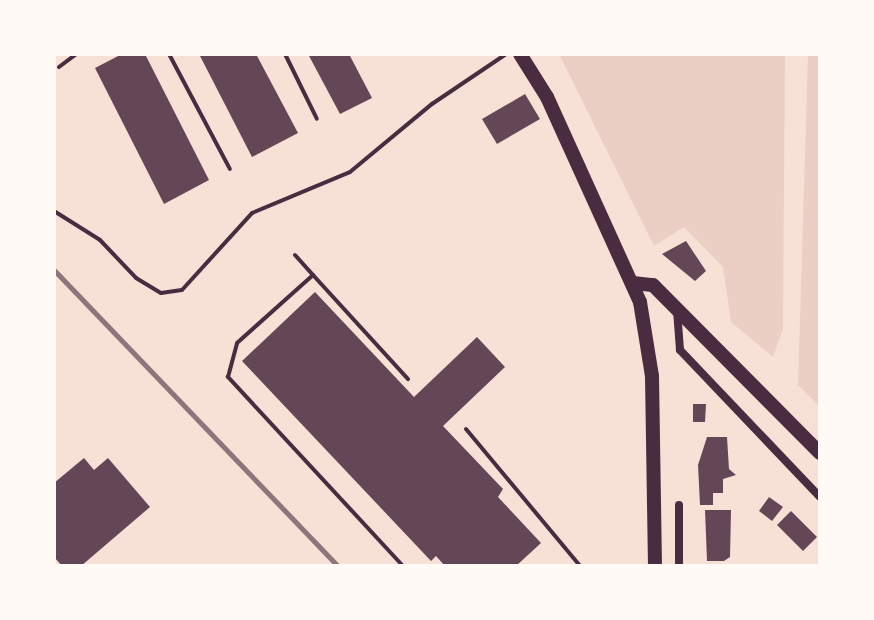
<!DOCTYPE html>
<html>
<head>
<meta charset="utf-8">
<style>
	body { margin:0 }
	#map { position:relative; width:874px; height:620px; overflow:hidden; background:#f7e1d7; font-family:"Archivo Narrow",sans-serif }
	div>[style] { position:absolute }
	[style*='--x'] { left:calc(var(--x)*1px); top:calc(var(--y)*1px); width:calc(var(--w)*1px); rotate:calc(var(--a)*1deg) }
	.green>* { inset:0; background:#ebcfc5 }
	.building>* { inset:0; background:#644757 }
	.service>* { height:4px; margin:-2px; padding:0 2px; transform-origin:2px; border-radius:2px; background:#4a2c40 }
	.minor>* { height:8px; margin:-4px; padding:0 4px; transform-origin:4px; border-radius:4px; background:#4a2c40 }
	.primary>* { height:14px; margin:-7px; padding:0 7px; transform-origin:7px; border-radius:7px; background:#4a2c40 }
	.trunk>* { height:14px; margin:-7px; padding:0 7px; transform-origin:7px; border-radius:7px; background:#4a2c40 }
	.rail>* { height:5px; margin:-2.5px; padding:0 2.5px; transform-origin:2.5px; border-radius:2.5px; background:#8f747c }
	span { translate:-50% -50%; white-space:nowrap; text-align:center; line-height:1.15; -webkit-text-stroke:6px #fffaf5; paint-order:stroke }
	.frame { position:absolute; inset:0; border:56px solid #fffaf5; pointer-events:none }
</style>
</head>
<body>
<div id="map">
	<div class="green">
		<i style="clip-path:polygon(559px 54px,785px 54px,783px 329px,773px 357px,731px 322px,723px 267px,684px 227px,654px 246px)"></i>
		<i style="clip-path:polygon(808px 54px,820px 54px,820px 407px,798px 385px)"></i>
	</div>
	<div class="building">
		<i style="clip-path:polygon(122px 54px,145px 54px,209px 180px,164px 204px,95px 68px)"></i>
		<i style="clip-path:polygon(199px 54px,256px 54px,298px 133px,252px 157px)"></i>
		<i style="clip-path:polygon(308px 54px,349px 54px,372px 98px,340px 114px)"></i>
		<i style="clip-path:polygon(525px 94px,540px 119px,497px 144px,482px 119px)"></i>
		<i style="clip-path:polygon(686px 241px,706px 271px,695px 281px,662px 254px)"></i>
		<i style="clip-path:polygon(315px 292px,414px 397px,477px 337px,505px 367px,443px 426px,503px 489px,498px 497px,541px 543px,516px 566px,445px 566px,436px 556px,431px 561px,242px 361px)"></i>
		<i style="clip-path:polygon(693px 404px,706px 404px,705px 422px,693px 422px)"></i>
		<i style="clip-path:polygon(707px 437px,727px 437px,729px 469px,736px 475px,723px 479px,723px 493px,713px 493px,713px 505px,700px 505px,698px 465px)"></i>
		<i style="clip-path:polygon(84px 458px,94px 470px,108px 458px,150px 507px,81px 566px,62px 566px,54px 557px,54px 483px)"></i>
		<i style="clip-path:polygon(769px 497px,783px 507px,772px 521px,759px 511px)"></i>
		<i style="clip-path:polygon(705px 510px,731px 510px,730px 557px,724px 561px,707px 561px)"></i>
		<i style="clip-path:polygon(791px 511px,817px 537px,803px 551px,777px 525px)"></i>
	</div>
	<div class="service">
		<i style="--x:169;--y:54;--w:130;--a:62.1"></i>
		<i style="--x:285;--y:54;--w:72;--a:63.8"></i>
		<i style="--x:59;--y:67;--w:21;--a:-37"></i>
		<i style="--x:54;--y:211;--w:54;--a:32.2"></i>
		<i style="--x:100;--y:240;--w:52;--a:46.5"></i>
		<i style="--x:136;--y:278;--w:29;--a:31"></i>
		<i style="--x:161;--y:293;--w:21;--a:-8"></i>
		<i style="--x:182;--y:290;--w:104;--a:-47.7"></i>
		<i style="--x:252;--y:213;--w:106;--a:-22.7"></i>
		<i style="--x:350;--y:172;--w:107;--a:-39.7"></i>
		<i style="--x:432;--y:104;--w:89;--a:-34"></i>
		<i style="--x:295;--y:255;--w:27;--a:48"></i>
		<i style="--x:466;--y:429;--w:178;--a:50.2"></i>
		<i style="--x:403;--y:566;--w:258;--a:-132.8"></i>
		<i style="--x:228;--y:377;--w:35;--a:-75"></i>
		<i style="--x:237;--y:343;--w:102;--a:-41.8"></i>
		<i style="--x:313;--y:275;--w:141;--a:47.6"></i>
	</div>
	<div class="minor">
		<i style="--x:677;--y:310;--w:40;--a:85.7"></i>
		<i style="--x:680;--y:350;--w:203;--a:46.4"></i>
		<i style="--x:679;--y:505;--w:61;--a:90"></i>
	</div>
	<div class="primary">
		<i style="--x:633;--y:283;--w:20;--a:6"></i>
		<i style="--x:653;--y:285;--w:237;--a:45.2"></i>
	</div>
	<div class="trunk">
		<i style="--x:520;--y:54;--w:51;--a:57.9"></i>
		<i style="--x:547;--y:97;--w:225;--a:65.6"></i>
		<i style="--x:640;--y:302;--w:75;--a:80.8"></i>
		<i style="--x:652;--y:376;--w:190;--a:89.1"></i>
	</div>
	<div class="rail">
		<i style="--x:54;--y:270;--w:410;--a:46.2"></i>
	</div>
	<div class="frame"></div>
</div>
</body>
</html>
